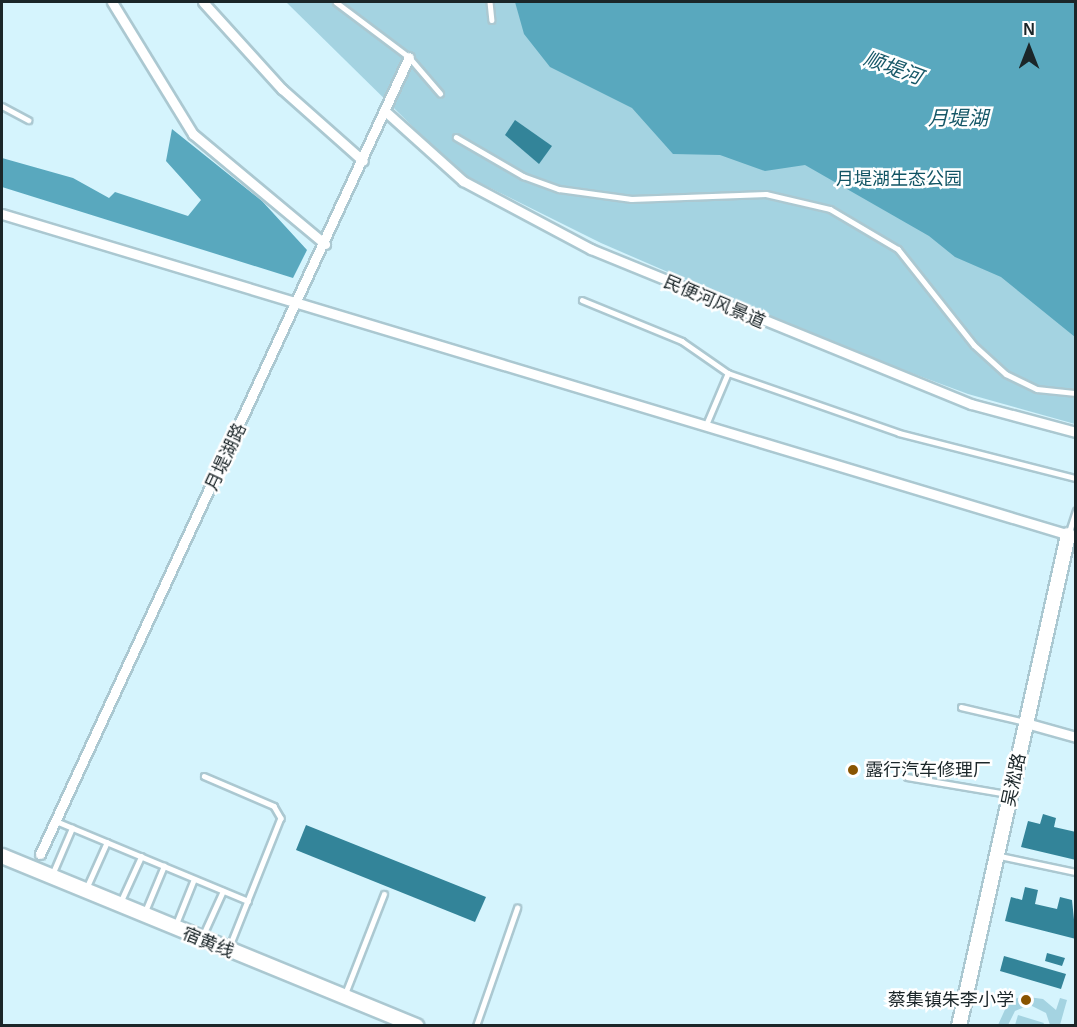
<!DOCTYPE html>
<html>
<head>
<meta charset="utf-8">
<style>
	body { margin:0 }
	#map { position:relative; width:1077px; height:1027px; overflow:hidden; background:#d5f4fd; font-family:Arial,"Noto Sans SC",sans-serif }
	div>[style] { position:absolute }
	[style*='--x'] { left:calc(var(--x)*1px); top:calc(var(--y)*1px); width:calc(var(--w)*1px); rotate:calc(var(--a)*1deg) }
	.green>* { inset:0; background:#a4d3e1 }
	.water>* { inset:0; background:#59a8be }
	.building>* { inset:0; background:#338499 }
	.roads { filter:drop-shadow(2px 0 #abc8d1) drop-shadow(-2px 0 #abc8d1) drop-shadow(0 2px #abc8d1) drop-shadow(0 -2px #abc8d1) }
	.lane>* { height:4.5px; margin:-2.25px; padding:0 2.25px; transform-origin:2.25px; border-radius:2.25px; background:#fff }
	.street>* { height:9px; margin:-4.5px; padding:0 4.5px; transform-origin:4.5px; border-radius:4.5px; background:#fff }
	.secondary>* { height:14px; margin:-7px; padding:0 7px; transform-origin:7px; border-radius:7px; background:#fff }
	.dots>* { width:16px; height:16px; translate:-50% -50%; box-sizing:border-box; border:3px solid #fff; border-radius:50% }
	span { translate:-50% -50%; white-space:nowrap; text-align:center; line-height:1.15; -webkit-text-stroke:5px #fff; paint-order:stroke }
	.park-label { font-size:18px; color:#115464 }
	.street-label { font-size:18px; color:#1b2629 }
	.poi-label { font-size:18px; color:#1b2629 }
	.left { translate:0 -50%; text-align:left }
	.right { translate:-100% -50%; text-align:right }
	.water-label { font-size:20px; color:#175868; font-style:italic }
	.frame { position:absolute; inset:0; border:3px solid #1b2629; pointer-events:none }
	.north { position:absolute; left:999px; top:18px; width:60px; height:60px; -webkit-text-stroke:4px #fff; paint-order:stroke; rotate:0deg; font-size:16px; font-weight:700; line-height:24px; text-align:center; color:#1b2629 }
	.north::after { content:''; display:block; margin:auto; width:21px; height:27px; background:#1b2629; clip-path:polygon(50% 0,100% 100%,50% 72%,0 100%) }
</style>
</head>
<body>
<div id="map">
	<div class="green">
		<i style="clip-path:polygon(286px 2px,1075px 2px,1075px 424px,968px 394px,836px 345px,601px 243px,460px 173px)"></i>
		<i style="clip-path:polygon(1021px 996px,1043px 999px,1056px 1010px,1060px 998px,1067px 1000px,1060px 1025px,1050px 1025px,1046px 1013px,1030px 1005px,1015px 1011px,1008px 1025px,998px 1025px,1008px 1003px)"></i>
		<i style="clip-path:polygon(1018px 1015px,1044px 1023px,1043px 1025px,1015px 1025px)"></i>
	</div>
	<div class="water">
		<i style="clip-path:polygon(515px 2px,1075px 2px,1075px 337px,1001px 277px,955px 257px,929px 236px,805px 165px,765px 171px,720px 155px,673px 154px,632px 108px,550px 67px,524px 34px)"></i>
		<i style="clip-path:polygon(172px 129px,262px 201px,307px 250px,293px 278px,2px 187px,2px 158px,73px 178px,109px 198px,115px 192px,188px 216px,201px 200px,166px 161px)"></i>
	</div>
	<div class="building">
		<i style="clip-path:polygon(515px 120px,552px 146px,539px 164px,505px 135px)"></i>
		<i style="clip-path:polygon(1043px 814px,1056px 818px,1054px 827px,1076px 832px,1076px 860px,1021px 847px,1028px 821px,1040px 824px)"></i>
		<i style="clip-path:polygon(306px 825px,486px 897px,475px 922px,296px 850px)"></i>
		<i style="clip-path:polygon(1025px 887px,1038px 890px,1035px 904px,1057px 909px,1060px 897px,1072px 900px,1076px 939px,1005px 921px,1011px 897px,1022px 900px)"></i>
		<i style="clip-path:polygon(1047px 953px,1065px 958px,1062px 966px,1045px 961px)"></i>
		<i style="clip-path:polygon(1004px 956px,1066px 974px,1061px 989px,1000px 971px)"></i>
	</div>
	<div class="roads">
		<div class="lane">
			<i style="--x:336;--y:2;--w:91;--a:37"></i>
			<i style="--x:409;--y:57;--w:48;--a:49.3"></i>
			<i style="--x:490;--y:2;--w:18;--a:84"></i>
			<i style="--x:2;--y:106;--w:30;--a:28"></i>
			<i style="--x:456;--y:137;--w:78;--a:30.2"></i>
			<i style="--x:523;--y:176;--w:38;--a:20"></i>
			<i style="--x:559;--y:189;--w:73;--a:7.9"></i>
			<i style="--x:631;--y:199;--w:135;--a:-2.1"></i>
			<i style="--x:766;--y:194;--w:66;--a:13.2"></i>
			<i style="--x:830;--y:209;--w:79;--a:30.5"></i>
			<i style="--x:898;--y:249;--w:122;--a:51.6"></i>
			<i style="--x:974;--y:345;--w:43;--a:42.2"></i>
			<i style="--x:1006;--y:374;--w:34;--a:26"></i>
			<i style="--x:1037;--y:389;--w:39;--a:6"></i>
			<i style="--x:582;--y:300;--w:108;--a:22.3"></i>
			<i style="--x:682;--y:341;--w:56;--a:34.8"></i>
			<i style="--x:728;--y:373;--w:181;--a:19.3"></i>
			<i style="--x:899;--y:433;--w:183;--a:14.3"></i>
			<i style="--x:706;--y:425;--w:56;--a:-67.1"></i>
			<i style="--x:1069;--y:532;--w:22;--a:-72"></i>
			<i style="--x:961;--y:707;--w:66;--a:13.2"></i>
			<i style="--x:204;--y:776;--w:76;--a:23.2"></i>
			<i style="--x:274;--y:806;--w:14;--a:60"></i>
			<i style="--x:281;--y:818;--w:138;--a:111.7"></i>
			<i style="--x:907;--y:777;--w:102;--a:9.6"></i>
			<i style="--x:56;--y:821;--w:208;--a:22.6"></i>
			<i style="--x:1000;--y:856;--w:78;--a:11.9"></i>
			<i style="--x:52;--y:875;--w:51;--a:-66.9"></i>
			<i style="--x:86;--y:889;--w:51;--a:-65.9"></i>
			<i style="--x:120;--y:903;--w:51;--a:-65.5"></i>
			<i style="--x:144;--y:914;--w:52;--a:-67.4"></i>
			<i style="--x:176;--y:924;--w:48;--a:-68.2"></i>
			<i style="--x:203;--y:935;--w:48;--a:-65.6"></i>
			<i style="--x:345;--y:994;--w:107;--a:-68.7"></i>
			<i style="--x:476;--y:1026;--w:125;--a:-70.8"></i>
		</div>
		<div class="street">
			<i style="--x:112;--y:2;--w:155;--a:58.5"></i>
			<i style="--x:193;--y:134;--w:172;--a:39.8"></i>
			<i style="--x:203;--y:2;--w:118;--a:47.8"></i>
			<i style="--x:282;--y:89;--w:108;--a:41.6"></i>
			<i style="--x:385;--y:111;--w:105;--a:41.9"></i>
			<i style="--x:463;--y:181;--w:145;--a:28"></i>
			<i style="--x:591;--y:249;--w:410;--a:22.2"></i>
			<i style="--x:971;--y:404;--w:109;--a:14.9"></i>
			<i style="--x:2;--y:214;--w:1122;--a:16.74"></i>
			<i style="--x:1026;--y:723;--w:52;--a:15.6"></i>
			<i style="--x:40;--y:854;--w:878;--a:-65.16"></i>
		</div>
		<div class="secondary">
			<i style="--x:2;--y:856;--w:448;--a:22.3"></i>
			<i style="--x:959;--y:1026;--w:503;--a:-77.48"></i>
		</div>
	</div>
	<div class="dots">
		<i style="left:853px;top:770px;background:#895401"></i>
		<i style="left:1026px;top:1000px;background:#895401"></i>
	</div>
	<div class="park-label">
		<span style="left:899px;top:179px">月堤湖生态公园</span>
	</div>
	<div class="street-label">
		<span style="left:714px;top:302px;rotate:23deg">民便河风景道</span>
		<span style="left:226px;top:457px;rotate:-65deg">月堤湖路</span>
		<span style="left:1014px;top:780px;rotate:-78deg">吴淞路</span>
		<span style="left:208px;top:943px;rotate:22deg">宿黄线</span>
	</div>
	<div class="poi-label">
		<span class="left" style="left:865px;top:770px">露行汽车修理厂</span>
		<span class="right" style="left:1014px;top:1000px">蔡集镇朱李小学</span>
	</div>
	<div class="water-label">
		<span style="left:893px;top:68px;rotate:20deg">顺堤河</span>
		<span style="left:958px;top:118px">月堤湖</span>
	</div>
	<div class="frame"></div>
	<div class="north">N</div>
</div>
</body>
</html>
